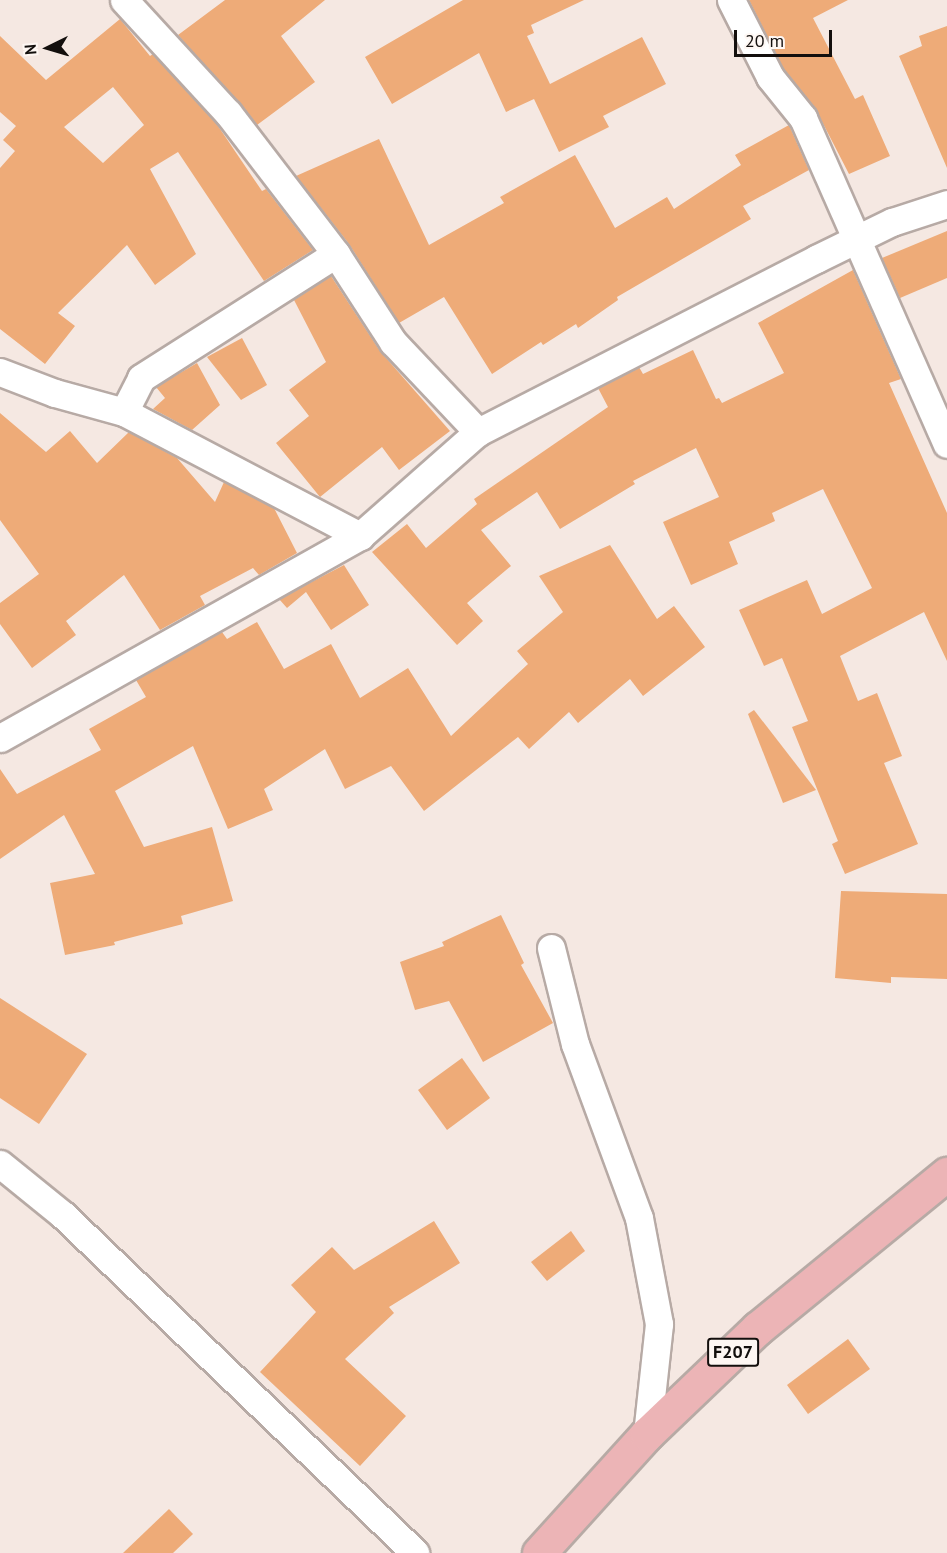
<!DOCTYPE html>
<html>
<head>
<meta charset="utf-8">
<style>
	body { margin:0 }
	#map { position:relative; width:947px; height:1553px; overflow:hidden; background:#f5e8e2; font-family:"PT Sans",sans-serif }
	div>[style] { position:absolute }
	[style*='--x'] { left:calc(var(--x)*1px); top:calc(var(--y)*1px); width:calc(var(--w)*1px); rotate:calc(var(--a)*1deg) }
	.building>* { inset:0; background:#eeab78 }
	.roads { filter:drop-shadow(2px 0 #b7aaa5) drop-shadow(-2px 0 #b7aaa5) drop-shadow(0 2px #b7aaa5) drop-shadow(0 -2px #b7aaa5) }
	.street>* { height:27px; margin:-13.5px; padding:0 13.5px; transform-origin:13.5px; border-radius:13.5px; background:#fff }
	.primary>* { height:33px; margin:-16.5px; padding:0 16.5px; transform-origin:16.5px; border-radius:16.5px; background:#ecb4b6 }
	span { translate:-50% -50%; white-space:nowrap; text-align:center; line-height:1.15; -webkit-text-stroke:4.5px #fef7f3; paint-order:stroke }
	.shield-label span { padding:2px 4px; background:#fef7f3; border:2px solid; border-radius:4px; -webkit-text-stroke-width:0 }
	.shield-label { font-size:18px; color:#130f0d; font-weight:700 }
	.north { position:absolute; left:18px; top:18px; width:60px; height:60px; -webkit-text-stroke:4px #fef7f3; paint-order:stroke; rotate:265deg; font-size:16px; font-weight:700; line-height:24px; text-align:center; color:#130f0d }
	.north::after { content:''; display:block; margin:auto; width:21px; height:27px; background:#130f0d; clip-path:polygon(50% 0,100% 100%,50% 72%,0 100%) }
	.scale { position:absolute; left:734px; top:30px; width:98px; height:27px; box-sizing:border-box; border:3px solid #130f0d; border-top:0; padding-left:8px; font-size:18px; line-height:21px; white-space:nowrap; color:#130f0d; -webkit-text-stroke:4px #fef7f3; paint-order:stroke }
</style>
</head>
<body>
<div id="map">
	<div class="building">
		<i style="clip-path:polygon(225px 0,325px 0,281px 36px,315px 82px,257px 125px,178px 35px)"></i>
		<i style="clip-path:polygon(463px 0,584px 0,531px 25px,534px 33px,527px 36px,550px 84px,642px 37px,666px 84px,603px 116px,609px 127px,559px 152px,534px 99px,506px 112px,479px 53px,392px 104px,365px 57px)"></i>
		<i style="clip-path:polygon(749px 0,848px 0,813px 18px,855px 99px,863px 95px,890px 156px,849px 174px,815px 108px,783px 68px)"></i>
		<i style="clip-path:polygon(evenodd,120px 19px,150px 56px,153px 54px,216px 123px,262px 191px,266px 189px,313px 250px,264px 281px,178px 152px,150px 169px,196px 254px,155px 285px,127px 245px,58px 313px,75px 326px,45px 364px,0 329px,0 168px,15px 151px,3px 140px,16px 126px,0 112px,0 36px,46px 80px,120px 19px,113px 87px,144px 125px,103px 163px,64px 127px,113px 87px)"></i>
		<i style="clip-path:polygon(947px 26px,947px 168px,899px 56px,922px 46px,919px 36px)"></i>
		<i style="clip-path:polygon(789px 125px,809px 170px,743px 206px,751px 219px,617px 297px,618px 300px,578px 328px,576px 324px,543px 345px,541px 342px,492px 374px,444px 297px,399px 323px,349px 244px,296px 176px,379px 139px,429px 245px,504px 203px,500px 197px,575px 155px,615px 228px,667px 197px,674px 209px,741px 165px,735px 155px)"></i>
		<i style="clip-path:polygon(947px 231px,947px 278px,900px 298px,882px 258px)"></i>
		<i style="clip-path:polygon(853px 270px,901px 379px,889px 383px,947px 513px,947px 661px,924px 612px,840px 656px,858px 701px,877px 693px,902px 756px,884px 763px,918px 844px,845px 874px,832px 844px,838px 841px,792px 727px,808px 721px,782px 658px,764px 666px,739px 610px,807px 580px,822px 614px,872px 588px,823px 489px,772px 513px,775px 521px,729px 542px,738px 564px,691px 585px,663px 522px,719px 497px,696px 448px,633px 481px,635px 484px,560px 529px,537px 492px,481px 530px,511px 566px,467px 603px,483px 621px,457px 645px,372px 552px,407px 524px,426px 548px,477px 504px,474px 499px,608px 407px,598px 388px,639px 367px,643px 374px,693px 350px,716px 399px,719px 398px,722px 403px,784px 373px,758px 323px)"></i>
		<i style="clip-path:polygon(331px 276px,380px 351px,450px 431px,399px 470px,382px 447px,320px 497px,276px 443px,309px 416px,289px 390px,326px 362px,294px 300px)"></i>
		<i style="clip-path:polygon(242px 338px,267px 385px,241px 400px,207px 357px)"></i>
		<i style="clip-path:polygon(197px 363px,220px 405px,192px 430px,153px 409px,165px 398px,156px 387px)"></i>
		<i style="clip-path:polygon(0 413px,46px 452px,70px 431px,97px 463px,129px 432px,177px 458px,215px 502px,224px 482px,274px 508px,297px 553px,259px 575px,253px 568px,200px 596px,205px 605px,160px 630px,124px 575px,66px 621px,76px 635px,32px 668px,0 624px,0 603px,39px 574px,0 520px)"></i>
		<i style="clip-path:polygon(610px 545px,657px 619px,674px 606px,705px 647px,643px 696px,630px 679px,578px 723px,569px 712px,529px 749px,518px 737px,424px 811px,391px 766px,345px 789px,325px 749px,264px 789px,273px 810px,228px 829px,193px 746px,115px 791px,144px 847px,212px 827px,233px 901px,181px 916px,183px 924px,114px 942px,115px 945px,65px 955px,50px 883px,95px 874px,64px 815px,0 859px,0 769px,17px 794px,101px 750px,89px 729px,146px 697px,136px 680px,222px 632px,227px 639px,257px 622px,284px 669px,331px 644px,360px 698px,408px 668px,451px 736px,528px 664px,517px 651px,563px 612px,539px 576px)"></i>
		<i style="clip-path:polygon(344px 565px,369px 605px,331px 630px,306px 592px,287px 608px,279px 599px)"></i>
		<i style="clip-path:polygon(754px 710px,816px 790px,783px 803px,748px 714px)"></i>
		<i style="clip-path:polygon(841px 891px,947px 894px,947px 979px,891px 977px,891px 983px,835px 978px)"></i>
		<i style="clip-path:polygon(501px 915px,524px 963px,521px 965px,553px 1023px,483px 1062px,449px 1001px,415px 1010px,400px 962px,444px 946px,442px 942px)"></i>
		<i style="clip-path:polygon(0 998px,87px 1054px,39px 1124px,0 1098px)"></i>
		<i style="clip-path:polygon(462px 1058px,490px 1098px,447px 1130px,418px 1090px)"></i>
		<i style="clip-path:polygon(434px 1221px,460px 1263px,389px 1307px,394px 1313px,345px 1359px,406px 1416px,360px 1466px,260px 1372px,316px 1312px,291px 1285px,332px 1247px,354px 1270px)"></i>
		<i style="clip-path:polygon(571px 1231px,585px 1251px,547px 1281px,531px 1262px)"></i>
		<i style="clip-path:polygon(848px 1339px,870px 1369px,808px 1414px,787px 1385px)"></i>
		<i style="clip-path:polygon(169px 1509px,193px 1534px,173px 1553px,123px 1553px)"></i>
	</div>
	<div class="roads">
		<div class="street">
			<i style="--x:124;--y:0;--w:154;--a:47.4"></i>
			<i style="--x:228;--y:113;--w:178;--a:52.5"></i>
			<i style="--x:336;--y:254;--w:105;--a:57.1"></i>
			<i style="--x:393;--y:342;--w:124;--a:46.6"></i>
			<i style="--x:731;--y:0;--w:86;--a:63.1"></i>
			<i style="--x:770;--y:77;--w:53;--a:51.2"></i>
			<i style="--x:803;--y:118;--w:356;--a:66.2"></i>
			<i style="--x:0;--y:372;--w:59;--a:20.9"></i>
			<i style="--x:55;--y:393;--w:72;--a:15.4"></i>
			<i style="--x:124;--y:412;--w:267;--a:27.7"></i>
			<i style="--x:124;--y:412;--w:38;--a:-63"></i>
			<i style="--x:141;--y:378;--w:231;--a:-32.5"></i>
			<i style="--x:0;--y:738;--w:413;--a:-29.3"></i>
			<i style="--x:360;--y:536;--w:157;--a:-41.4"></i>
			<i style="--x:478;--y:432;--w:380;--a:-27.1"></i>
			<i style="--x:816;--y:259;--w:85;--a:-26"></i>
			<i style="--x:892;--y:222;--w:58;--a:-18.1"></i>
			<i style="--x:551;--y:948;--w:99;--a:76"></i>
			<i style="--x:575;--y:1044;--w:185;--a:69.8"></i>
			<i style="--x:639;--y:1218;--w:108;--a:79.3"></i>
			<i style="--x:659;--y:1324;--w:111;--a:96.2"></i>
			<i style="--x:0;--y:1164;--w:81;--a:39"></i>
			<i style="--x:63;--y:1215;--w:488;--a:43.8"></i>
		</div>
		<div class="primary">
			<i style="--x:539;--y:1553;--w:161;--a:-47.8"></i>
			<i style="--x:647;--y:1434;--w:153;--a:-43.7"></i>
			<i style="--x:758;--y:1328;--w:244;--a:-39.2"></i>
		</div>
	</div>
	<div class="shield-label">
		<span style="left:733px;top:1352px">F207</span>
	</div>
	<div class="north">N</div>
	<div class="scale">20 m</div>
</div>
</body>
</html>
